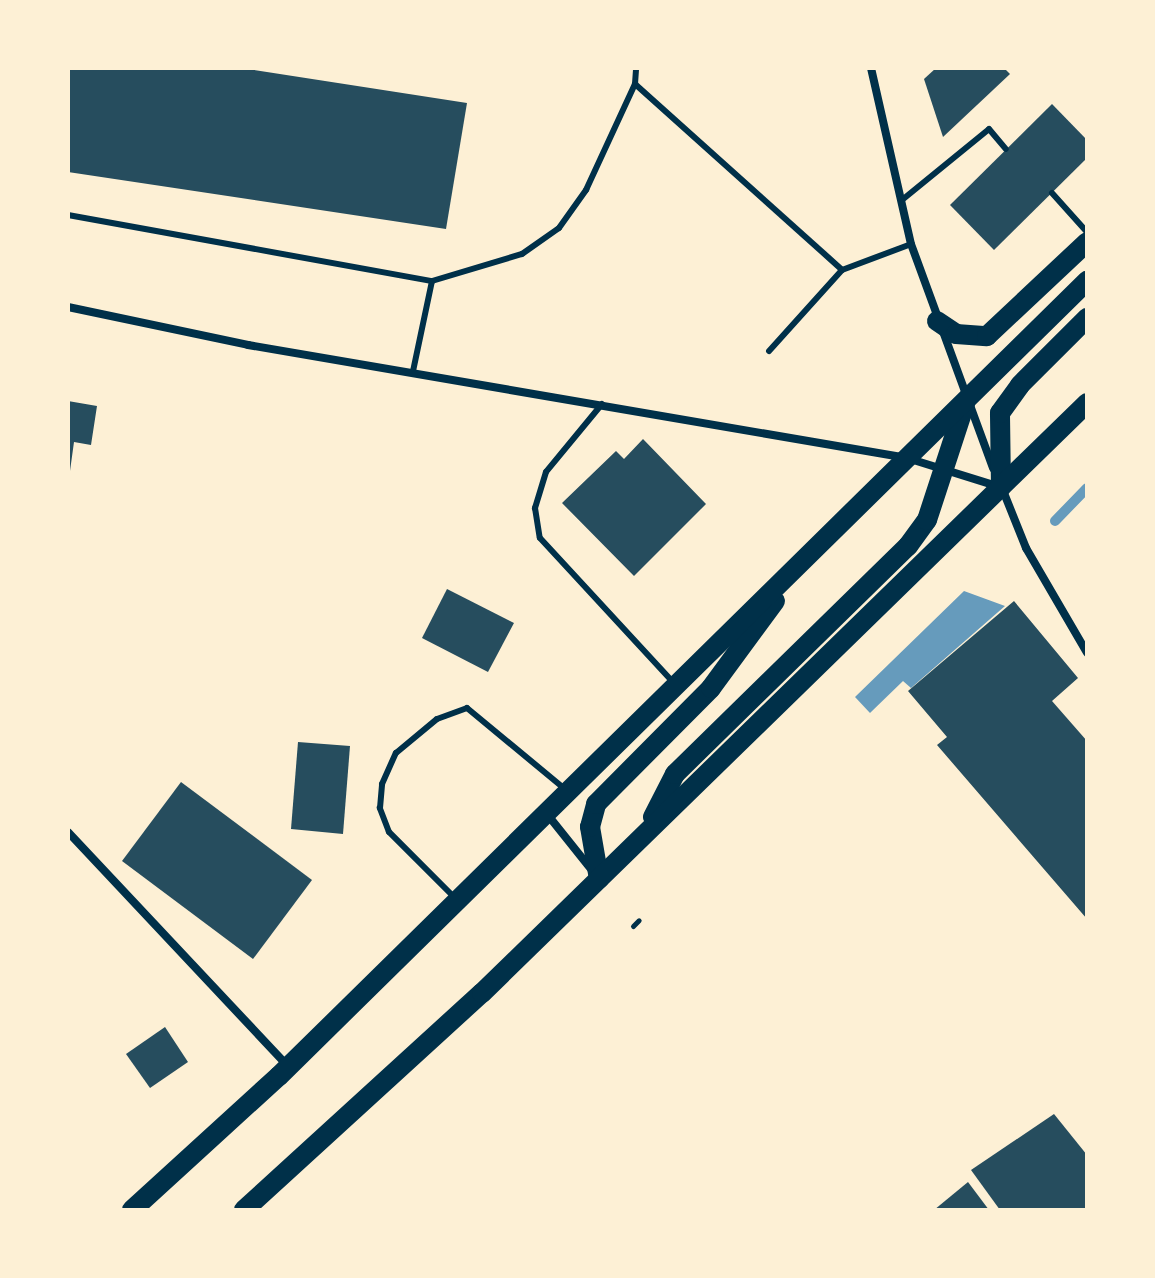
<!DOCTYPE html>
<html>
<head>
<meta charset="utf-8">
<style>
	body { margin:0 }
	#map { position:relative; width:1155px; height:1278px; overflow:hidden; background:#fdf0d5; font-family:Commissioner,sans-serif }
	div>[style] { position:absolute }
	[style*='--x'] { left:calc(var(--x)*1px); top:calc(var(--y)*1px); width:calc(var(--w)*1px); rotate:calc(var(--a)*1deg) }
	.water>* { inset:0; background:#669bbc }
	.stream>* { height:10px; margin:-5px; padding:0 5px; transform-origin:5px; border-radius:5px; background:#669bbc }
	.building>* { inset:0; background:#264d5e }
	.path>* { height:5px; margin:-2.5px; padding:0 2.5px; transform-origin:2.5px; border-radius:2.5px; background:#003049 }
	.service>* { height:6px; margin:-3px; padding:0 3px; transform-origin:3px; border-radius:3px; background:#003049 }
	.minor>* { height:8px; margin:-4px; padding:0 4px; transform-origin:4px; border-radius:4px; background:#003049 }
	.primary>* { height:20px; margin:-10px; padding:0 10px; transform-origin:10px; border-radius:10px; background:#003049 }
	span { translate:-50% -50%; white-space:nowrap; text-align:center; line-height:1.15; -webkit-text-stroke:8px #fdf0d5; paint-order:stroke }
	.frame { position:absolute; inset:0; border:70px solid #fdf0d5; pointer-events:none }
</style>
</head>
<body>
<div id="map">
	<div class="water">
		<i style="clip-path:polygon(964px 591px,1005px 606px,911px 688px,903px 681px,870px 713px,855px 697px)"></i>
	</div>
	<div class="stream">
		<i style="--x:1055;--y:521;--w:46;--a:-45.9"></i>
	</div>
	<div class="building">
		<i style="clip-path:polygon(68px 68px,241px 68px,467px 103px,446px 229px,68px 172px)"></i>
		<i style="clip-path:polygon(936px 68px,1004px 68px,1010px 74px,943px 137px,924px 79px)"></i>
		<i style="clip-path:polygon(1052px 104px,1087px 140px,1087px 158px,994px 250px,950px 205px)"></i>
		<i style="clip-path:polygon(68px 401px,97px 406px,91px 445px,74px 442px,70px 471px)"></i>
		<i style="clip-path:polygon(643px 439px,706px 504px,634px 576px,562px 503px,616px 451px,624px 459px)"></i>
		<i style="clip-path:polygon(447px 589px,514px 623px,488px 672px,422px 638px)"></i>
		<i style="clip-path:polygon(1014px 601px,1078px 678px,1052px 701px,1087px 741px,1087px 919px,937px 745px,947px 737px,908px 691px)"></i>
		<i style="clip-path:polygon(298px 742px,350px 746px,343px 834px,291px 829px)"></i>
		<i style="clip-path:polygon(181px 782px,312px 880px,253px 959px,122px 861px)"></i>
		<i style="clip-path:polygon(165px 1027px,188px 1062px,150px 1088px,126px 1054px)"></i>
		<i style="clip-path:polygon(1054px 1114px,1087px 1155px,1087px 1210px,1000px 1210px,971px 1170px)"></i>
		<i style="clip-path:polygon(968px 1182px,989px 1210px,934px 1210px)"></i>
	</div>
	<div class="path">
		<i style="--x:633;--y:926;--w:8;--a:-45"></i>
	</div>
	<div class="service">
		<i style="--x:635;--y:84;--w:278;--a:41.9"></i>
		<i style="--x:842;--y:270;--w:109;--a:132"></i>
		<i style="--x:1052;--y:193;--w:52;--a:48.1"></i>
		<i style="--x:902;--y:200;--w:112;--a:-39.2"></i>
		<i style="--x:989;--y:129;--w:26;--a:50"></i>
		<i style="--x:68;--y:215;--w:370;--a:10.3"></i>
		<i style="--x:432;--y:281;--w:92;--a:101.9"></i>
		<i style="--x:842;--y:270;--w:74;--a:-20.6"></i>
		<i style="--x:432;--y:281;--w:94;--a:-16.7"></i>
		<i style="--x:522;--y:254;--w:45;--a:-35.1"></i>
		<i style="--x:559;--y:228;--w:47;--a:-54.6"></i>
		<i style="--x:586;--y:190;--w:117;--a:-65.2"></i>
		<i style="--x:635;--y:84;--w:16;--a:-86"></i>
		<i style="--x:602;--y:404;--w:88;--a:129.5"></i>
		<i style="--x:546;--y:472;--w:38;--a:107"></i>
		<i style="--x:535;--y:508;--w:30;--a:81"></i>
		<i style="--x:540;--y:538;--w:196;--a:47.3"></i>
		<i style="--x:454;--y:897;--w:92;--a:-135"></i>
		<i style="--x:389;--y:832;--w:26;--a:-111"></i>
		<i style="--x:380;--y:808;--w:24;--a:-85"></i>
		<i style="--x:382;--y:784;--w:34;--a:-66"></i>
		<i style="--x:396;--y:753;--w:53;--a:-39.7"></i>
		<i style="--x:437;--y:719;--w:32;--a:-20"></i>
		<i style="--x:467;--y:708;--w:127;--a:39.6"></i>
	</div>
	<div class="minor">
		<i style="--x:871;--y:68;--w:180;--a:77.2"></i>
		<i style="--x:911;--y:244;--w:239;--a:69.9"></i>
		<i style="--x:68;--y:307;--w:184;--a:11.9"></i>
		<i style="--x:248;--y:345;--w:669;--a:9.73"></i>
		<i style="--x:907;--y:458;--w:97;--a:17.3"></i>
		<i style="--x:1002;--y:488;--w:65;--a:68.2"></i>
		<i style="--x:1026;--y:548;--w:121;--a:59.8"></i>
		<i style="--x:547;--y:814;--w:70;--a:51.3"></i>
		<i style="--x:68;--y:832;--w:321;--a:46.8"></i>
	</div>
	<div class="primary">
		<i style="--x:937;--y:321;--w:23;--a:34"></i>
		<i style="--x:956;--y:334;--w:31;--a:4"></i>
		<i style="--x:987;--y:336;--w:137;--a:-43.2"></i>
		<i style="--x:1001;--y:487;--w:74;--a:-90.8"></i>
		<i style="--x:1000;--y:413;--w:34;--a:-54"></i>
		<i style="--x:1020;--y:385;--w:95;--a:-45"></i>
		<i style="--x:653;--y:817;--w:48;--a:-62.9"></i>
		<i style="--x:675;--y:774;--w:326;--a:-44.4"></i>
		<i style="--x:908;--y:546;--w:32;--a:-54"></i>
		<i style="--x:927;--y:520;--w:122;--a:-71.9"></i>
		<i style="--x:599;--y:879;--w:53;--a:-99.8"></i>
		<i style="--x:590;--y:827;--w:24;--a:-75"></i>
		<i style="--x:596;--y:804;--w:163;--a:-45.2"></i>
		<i style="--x:711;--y:688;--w:108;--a:-53.7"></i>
		<i style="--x:132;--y:1210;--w:199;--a:-42.4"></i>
		<i style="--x:279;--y:1076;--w:1134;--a:-44.54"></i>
		<i style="--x:244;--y:1210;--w:322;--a:-42.4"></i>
		<i style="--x:482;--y:993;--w:845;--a:-44.28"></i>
	</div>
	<div class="frame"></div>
</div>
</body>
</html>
